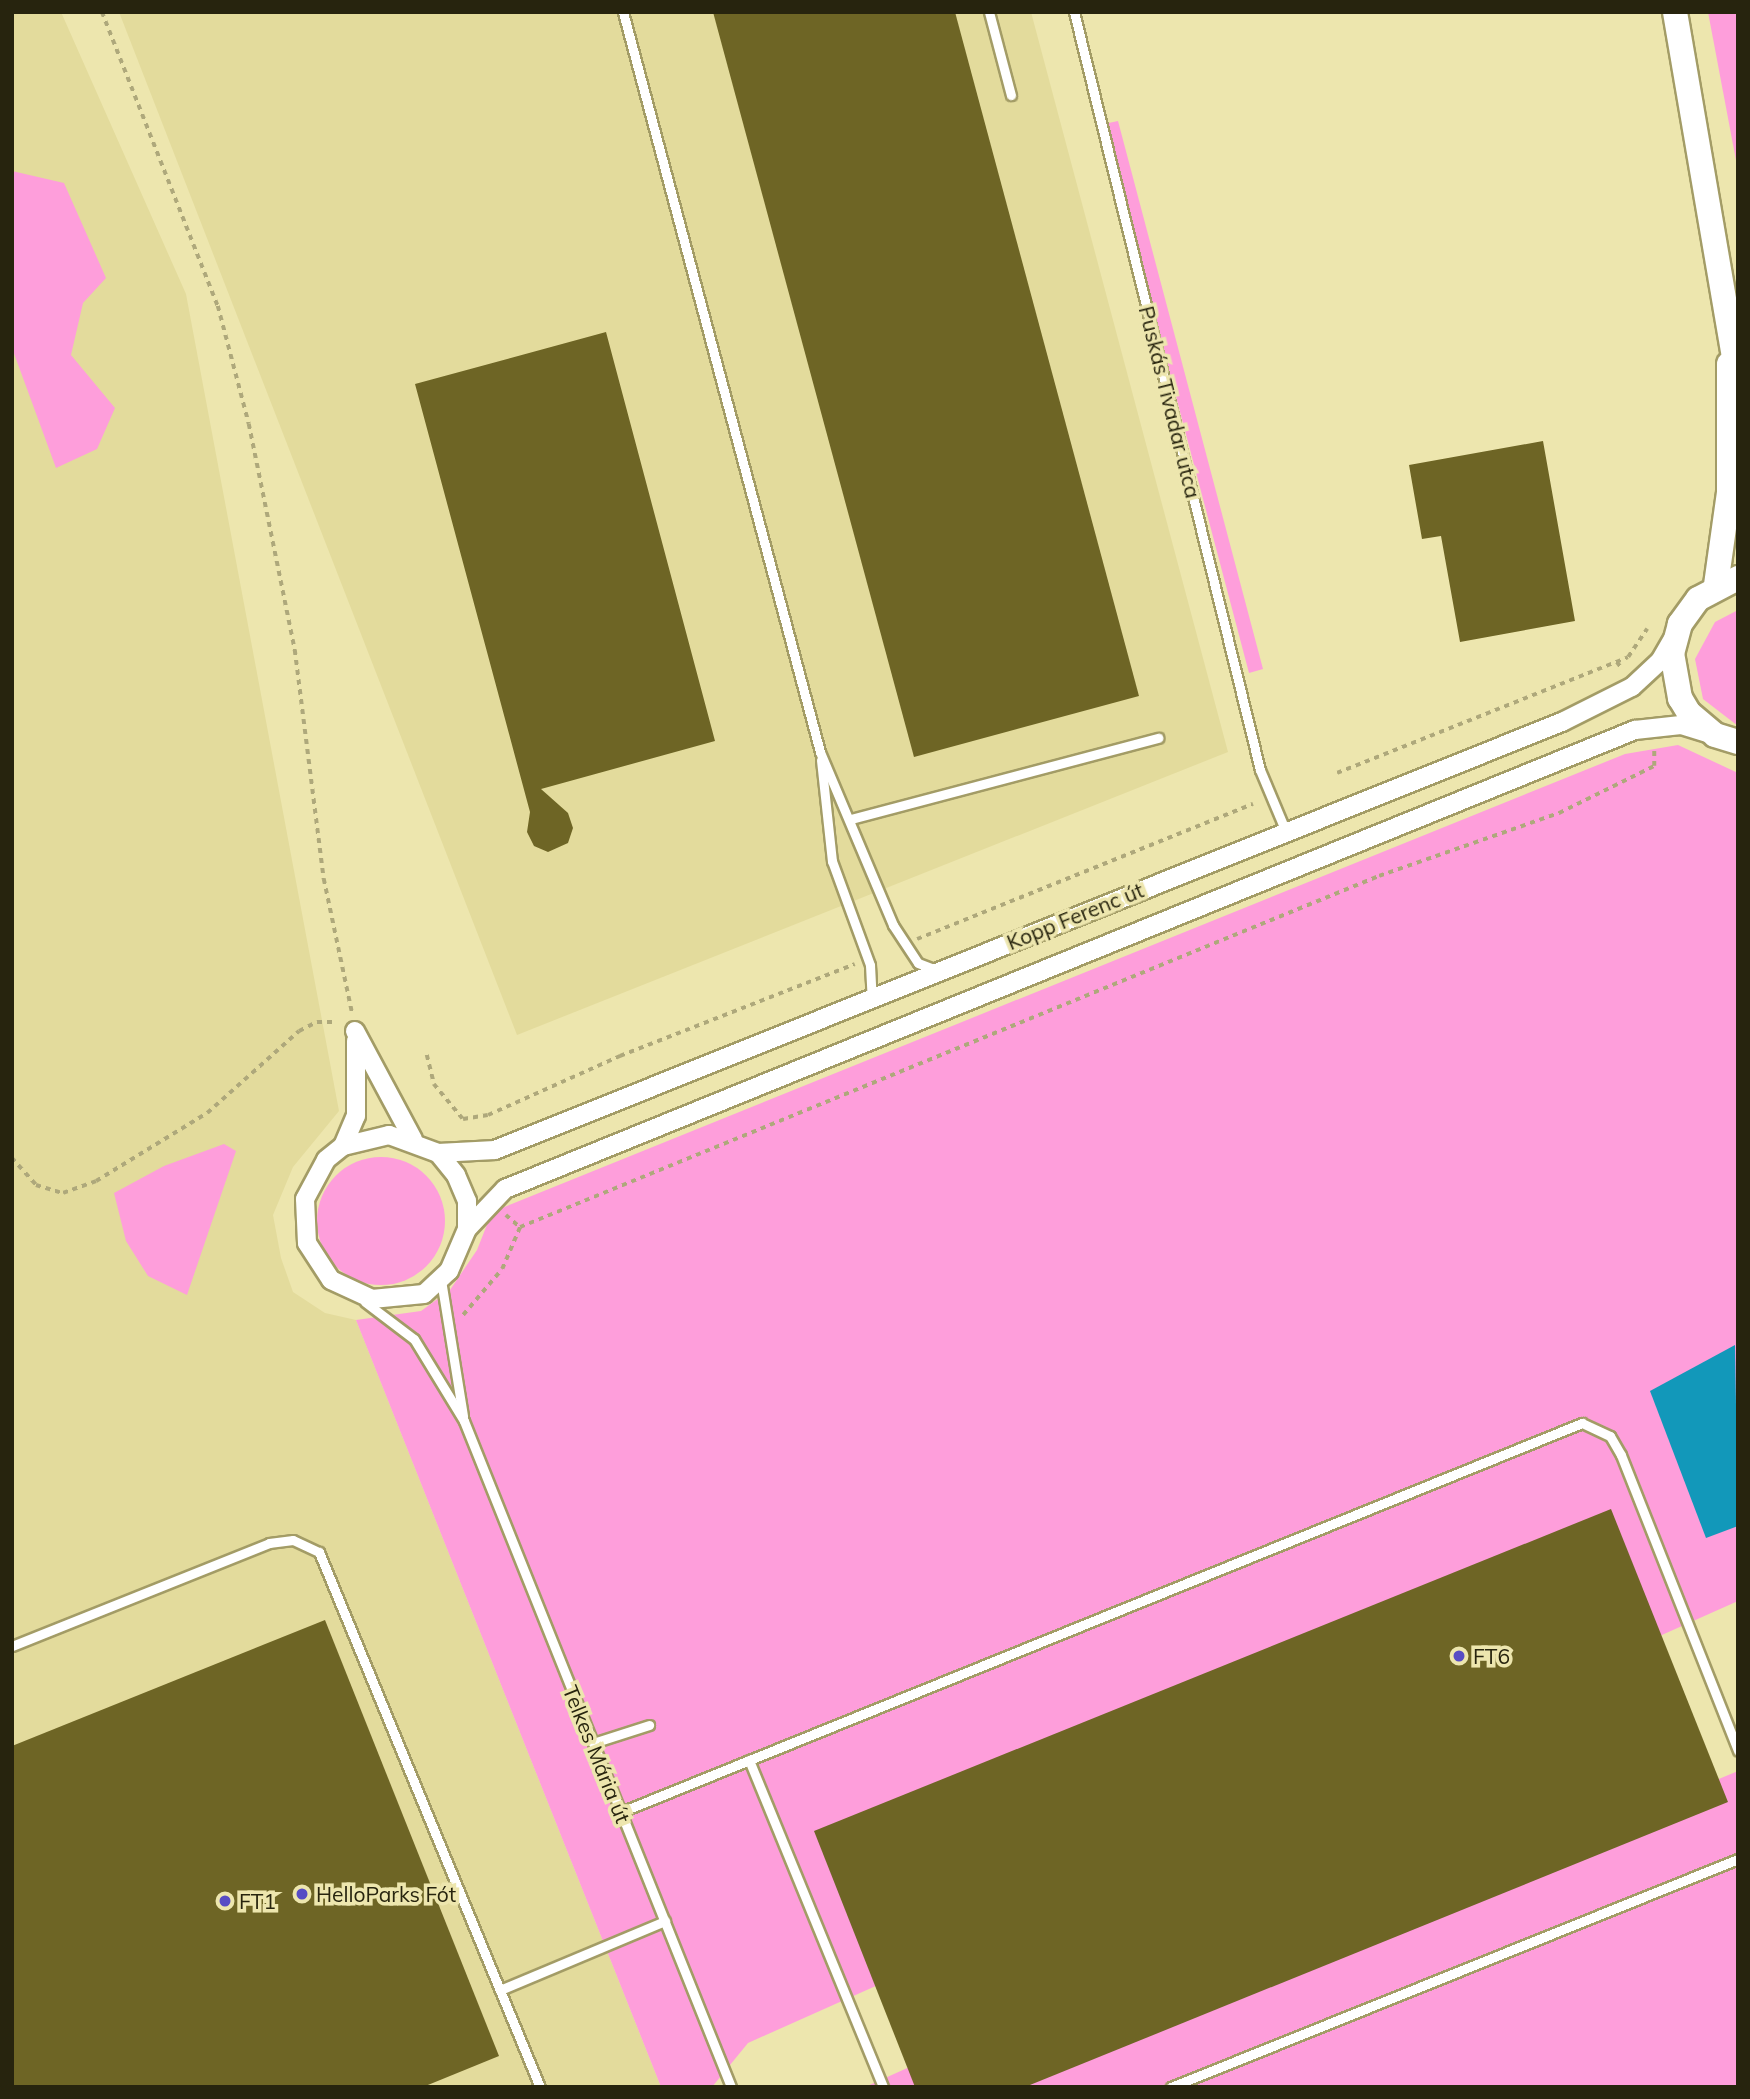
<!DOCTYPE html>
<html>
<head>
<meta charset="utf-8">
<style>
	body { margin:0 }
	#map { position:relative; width:1750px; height:2099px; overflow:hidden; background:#ede6ae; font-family:Mulish,sans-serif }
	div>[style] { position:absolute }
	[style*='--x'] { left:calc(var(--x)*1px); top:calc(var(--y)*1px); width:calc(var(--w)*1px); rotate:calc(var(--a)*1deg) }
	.built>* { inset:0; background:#e3db9c }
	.green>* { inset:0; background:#fe9edb }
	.round { border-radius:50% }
	.water>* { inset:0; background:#1298ba }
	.building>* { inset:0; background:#6e6525 }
	.path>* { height:3.5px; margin-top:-1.75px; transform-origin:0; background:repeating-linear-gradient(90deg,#aea87b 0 5px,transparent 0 10px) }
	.roads { filter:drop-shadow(2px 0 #a39c66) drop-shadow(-2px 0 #a39c66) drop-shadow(0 2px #a39c66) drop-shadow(0 -2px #a39c66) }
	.lane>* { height:9px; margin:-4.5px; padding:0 4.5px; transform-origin:4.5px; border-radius:4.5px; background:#fff }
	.street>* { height:18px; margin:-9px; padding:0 9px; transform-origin:9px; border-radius:9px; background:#fff }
	.secondary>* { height:24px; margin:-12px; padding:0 12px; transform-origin:12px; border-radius:12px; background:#fff }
	.dots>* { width:19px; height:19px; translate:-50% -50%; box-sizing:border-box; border:4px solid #ede6ae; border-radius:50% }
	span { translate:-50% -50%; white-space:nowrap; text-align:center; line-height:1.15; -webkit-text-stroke:7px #ede6ae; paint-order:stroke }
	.street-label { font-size:21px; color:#27240e }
	.poi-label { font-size:21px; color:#27240e }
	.left { translate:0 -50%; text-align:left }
	.frame { position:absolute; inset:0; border:14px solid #27240e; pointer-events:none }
</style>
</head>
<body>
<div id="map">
	<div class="built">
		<i style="clip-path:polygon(12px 12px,61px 12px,186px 294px,339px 1111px,293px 1167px,273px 1215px,281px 1258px,293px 1292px,325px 1313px,356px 1320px,661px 2087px,12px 2087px)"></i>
		<i style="clip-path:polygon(119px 12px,1031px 12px,1228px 752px,517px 1035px)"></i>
	</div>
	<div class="green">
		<i style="clip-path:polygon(1708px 12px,1738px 12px,1738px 171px)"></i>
		<i style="clip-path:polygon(1118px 121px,1263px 669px,1249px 673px,1104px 124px)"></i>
		<i style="clip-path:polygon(12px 171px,64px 183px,106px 278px,83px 303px,71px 355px,115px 408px,97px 449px,56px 468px,12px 348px)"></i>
		<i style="clip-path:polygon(1738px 610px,1738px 726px,1703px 699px,1695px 659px,1715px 622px)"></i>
		<i style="clip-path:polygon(1678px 745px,1738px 773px,1738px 1601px,748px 2043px,712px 2087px,661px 2087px,356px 1320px,421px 1311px,450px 1290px,477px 1250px,492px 1212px,1625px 754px)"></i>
		<i style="clip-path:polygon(224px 1144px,236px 1151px,187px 1295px,148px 1276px,126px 1241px,114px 1193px,164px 1166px)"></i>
		<i class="round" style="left:317px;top:1157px;width:128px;height:128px"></i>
		<i style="clip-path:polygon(1738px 1771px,1738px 2087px,865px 2087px,1228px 1924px,1356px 1930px)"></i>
	</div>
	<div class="water">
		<i style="clip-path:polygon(1735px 1345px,1738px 1526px,1706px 1538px,1650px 1391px)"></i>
	</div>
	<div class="building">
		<i style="clip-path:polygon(713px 12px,955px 12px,1139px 696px,914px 757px)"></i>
		<i style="clip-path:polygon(606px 332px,715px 741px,541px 789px,568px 813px,573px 828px,568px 843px,548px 852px,534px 846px,527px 832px,530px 812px,415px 384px)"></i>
		<i style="clip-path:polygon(1543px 441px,1575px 621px,1460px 642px,1441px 536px,1422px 539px,1409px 465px)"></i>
		<i style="clip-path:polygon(1611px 1509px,1728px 1802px,1025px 2087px,915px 2087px,814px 1831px)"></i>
		<i style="clip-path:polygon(325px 1620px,499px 2056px,423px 2087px,12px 2087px,12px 1746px)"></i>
	</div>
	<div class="path">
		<i style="--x:102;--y:12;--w:316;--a:68.5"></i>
		<i style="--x:218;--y:306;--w:122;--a:75.3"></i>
		<i style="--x:249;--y:424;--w:231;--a:78.5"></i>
		<i style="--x:295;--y:650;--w:231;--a:82.8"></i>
		<i style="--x:324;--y:879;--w:136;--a:78.1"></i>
		<i style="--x:1617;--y:662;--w:9;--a:54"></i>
		<i style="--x:1337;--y:773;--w:313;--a:-21.7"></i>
		<i style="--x:1628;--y:657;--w:34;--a:-56"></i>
		<i style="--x:917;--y:939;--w:362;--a:-21.9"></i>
		<i style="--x:427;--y:1055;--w:30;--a:76"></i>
		<i style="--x:434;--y:1084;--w:45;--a:50.4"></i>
		<i style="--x:463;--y:1119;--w:25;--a:-9"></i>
		<i style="--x:488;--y:1115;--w:145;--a:-24.1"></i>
		<i style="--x:620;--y:1056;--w:252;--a:-21.4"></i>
		<i style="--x:12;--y:1158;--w:36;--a:48"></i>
		<i style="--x:36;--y:1185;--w:28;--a:17"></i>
		<i style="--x:63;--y:1193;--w:35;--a:-20"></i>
		<i style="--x:96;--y:1181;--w:130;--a:-31.5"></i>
		<i style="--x:207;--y:1113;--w:123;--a:-41.7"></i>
		<i style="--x:299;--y:1031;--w:20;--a:-27"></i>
		<i style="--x:317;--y:1022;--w:20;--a:0"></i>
		<i style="--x:506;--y:1215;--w:18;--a:41"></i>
		<i style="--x:463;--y:1315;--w:60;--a:-49.7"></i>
		<i style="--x:502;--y:1269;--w:46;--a:-66.8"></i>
		<i style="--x:520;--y:1227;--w:928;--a:-22.23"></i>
		<i style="--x:1379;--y:876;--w:191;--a:-19.3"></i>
		<i style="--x:1559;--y:813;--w:106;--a:-26.3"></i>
		<i style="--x:1654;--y:766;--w:19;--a:-90"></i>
	</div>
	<div class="roads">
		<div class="lane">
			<i style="--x:623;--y:12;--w:766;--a:75.09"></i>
			<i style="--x:820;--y:752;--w:188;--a:67.1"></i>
			<i style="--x:893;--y:925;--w:45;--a:56.7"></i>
			<i style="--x:918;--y:963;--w:19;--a:21"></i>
			<i style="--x:989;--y:12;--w:86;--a:75.2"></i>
			<i style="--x:1074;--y:12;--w:780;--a:76.21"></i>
			<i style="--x:1260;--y:770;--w:67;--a:67.2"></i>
			<i style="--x:821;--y:760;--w:102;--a:83.8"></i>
			<i style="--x:832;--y:861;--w:111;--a:69.9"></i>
			<i style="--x:870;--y:965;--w:33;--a:87"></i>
			<i style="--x:851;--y:819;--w:318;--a:-14.8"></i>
			<i style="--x:441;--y:1280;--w:138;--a:80.8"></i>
			<i style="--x:365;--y:1302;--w:61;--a:37.1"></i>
			<i style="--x:414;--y:1339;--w:96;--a:58.6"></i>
			<i style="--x:464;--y:1421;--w:718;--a:68.15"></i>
			<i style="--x:12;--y:1646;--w:277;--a:-21.8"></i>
			<i style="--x:269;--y:1543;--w:24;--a:-7"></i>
			<i style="--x:293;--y:1540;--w:29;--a:25"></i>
			<i style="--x:319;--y:1552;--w:579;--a:67.56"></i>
			<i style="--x:593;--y:1743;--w:59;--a:-17.8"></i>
			<i style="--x:749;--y:1760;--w:353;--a:67.7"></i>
			<i style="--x:621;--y:1812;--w:1037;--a:-22.04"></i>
			<i style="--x:1582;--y:1423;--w:31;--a:25"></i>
			<i style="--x:1610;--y:1436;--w:22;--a:60"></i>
			<i style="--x:1621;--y:1455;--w:318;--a:68.4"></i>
			<i style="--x:500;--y:1990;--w:179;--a:-22.7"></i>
			<i style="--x:1171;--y:2087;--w:611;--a:-21.91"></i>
		</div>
		<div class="street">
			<i style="--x:355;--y:1031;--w:123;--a:61.8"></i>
			<i style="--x:343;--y:1146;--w:33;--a:-67"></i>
			<i style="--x:356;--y:1116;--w:75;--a:-90"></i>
			<i style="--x:438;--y:1153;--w:57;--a:-3"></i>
			<i style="--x:495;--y:1150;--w:1150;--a:-21.86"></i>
			<i style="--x:1562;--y:722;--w:78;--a:-26.6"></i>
			<i style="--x:1632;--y:687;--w:38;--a:-43"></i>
			<i style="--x:1660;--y:661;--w:24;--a:-60"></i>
			<i style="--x:467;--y:1229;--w:28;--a:-90"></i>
			<i style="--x:467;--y:1201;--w:28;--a:-113"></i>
			<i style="--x:456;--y:1175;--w:28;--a:-129"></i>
			<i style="--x:438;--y:1153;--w:52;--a:-159.8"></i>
			<i style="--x:389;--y:1135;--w:47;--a:166.6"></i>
			<i style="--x:343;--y:1146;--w:22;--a:141"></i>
			<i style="--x:326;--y:1160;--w:44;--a:118.3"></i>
			<i style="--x:305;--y:1199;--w:44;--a:87.4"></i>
			<i style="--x:307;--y:1243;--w:44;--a:57"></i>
			<i style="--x:331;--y:1280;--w:45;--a:24.9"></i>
			<i style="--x:372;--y:1299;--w:52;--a:-5.5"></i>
			<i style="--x:424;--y:1294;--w:34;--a:-43"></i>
			<i style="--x:449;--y:1271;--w:46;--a:-66.8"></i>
			<i style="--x:467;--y:1229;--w:55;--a:-46.5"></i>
			<i style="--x:505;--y:1189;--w:1220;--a:-22.11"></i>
			<i style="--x:1635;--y:730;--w:46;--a:-6.2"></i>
			<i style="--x:1681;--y:725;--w:27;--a:17"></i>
		</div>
		<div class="secondary">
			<i style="--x:1675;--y:12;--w:375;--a:80.3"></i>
			<i style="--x:1738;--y:578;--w:45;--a:152.3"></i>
			<i style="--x:1698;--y:599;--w:31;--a:126"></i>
			<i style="--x:1680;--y:624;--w:30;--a:105"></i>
			<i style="--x:1672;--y:653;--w:46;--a:79.9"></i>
			<i style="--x:1680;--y:698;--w:17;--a:59"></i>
			<i style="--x:1689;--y:713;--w:34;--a:40"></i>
			<i style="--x:1715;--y:735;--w:24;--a:17"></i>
			<i style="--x:1716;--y:585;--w:94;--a:-82"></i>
			<i style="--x:1729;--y:492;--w:128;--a:-90"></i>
		</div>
	</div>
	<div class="dots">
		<i style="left:1459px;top:1656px;background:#574cc4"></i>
		<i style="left:302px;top:1894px;background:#574cc4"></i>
		<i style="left:225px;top:1901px;background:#574cc4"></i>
	</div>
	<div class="street-label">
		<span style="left:1170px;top:402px;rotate:76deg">Puskás Tivadar utca</span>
		<span style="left:1075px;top:916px;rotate:-22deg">Kopp Ferenc út</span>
		<span style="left:597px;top:1754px;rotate:68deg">Telkes Mária út</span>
	</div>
	<div class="poi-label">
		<span class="left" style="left:1473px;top:1656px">FT6</span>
		<span class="left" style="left:316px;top:1894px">HelloParks Fót</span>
		<span class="left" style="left:239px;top:1901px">FT1</span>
	</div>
	<div class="frame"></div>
</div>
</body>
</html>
